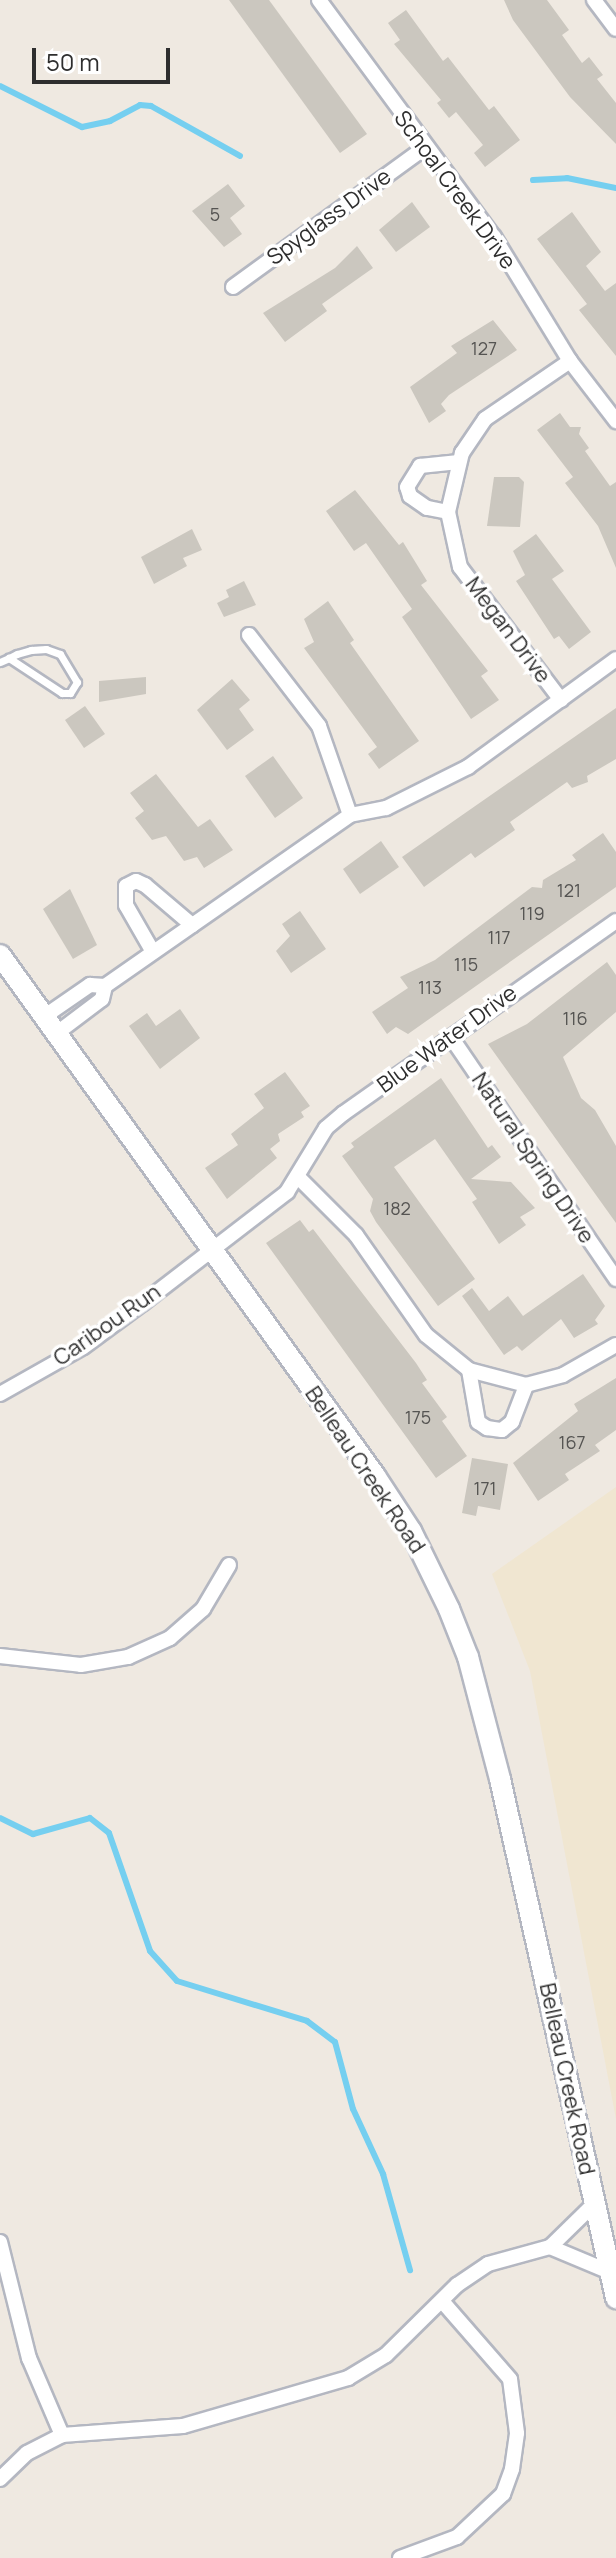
<!DOCTYPE html>
<html>
<head>
<meta charset="utf-8">
<style>
	body { margin:0 }
	#map { position:relative; width:616px; height:2558px; overflow:hidden; background:#efe9e1; font-family:Manrope,sans-serif }
	div>[style] { position:absolute }
	[style*='--x'] { left:calc(var(--x)*1px); top:calc(var(--y)*1px); width:calc(var(--w)*1px); rotate:calc(var(--a)*1deg) }
	.education>* { inset:0; background:#f0e6d1 }
	.stream>* { height:6px; margin:-3px; padding:0 3px; transform-origin:3px; border-radius:3px; background:#75cff0 }
	.building>* { inset:0; background:#cbc7bf }
	.roads { filter:drop-shadow(2px 0 #b4b7c1) drop-shadow(-2px 0 #b4b7c1) drop-shadow(0 2px #b4b7c1) drop-shadow(0 -2px #b4b7c1) }
	.service>* { height:7px; margin:-3.5px; padding:0 3.5px; transform-origin:3.5px; border-radius:3.5px; background:#fff }
	.minor>* { height:14px; margin:-7px; padding:0 7px; transform-origin:7px; border-radius:7px; background:#fff }
	.secondary>* { height:20px; margin:-10px; padding:0 10px; transform-origin:10px; border-radius:10px; background:#fff }
	span { translate:-50% -50%; white-space:nowrap; text-align:center; line-height:1.15; -webkit-text-stroke:7px #fff; paint-order:stroke }
	.number-label { font-size:18px; color:#555452 }
	.number-label span { -webkit-text-stroke-width:0 }
	.street-label { font-size:22px; color:#2e2e2e }
	.scale { position:absolute; left:32px; top:48px; width:138px; height:36px; box-sizing:border-box; border:4px solid #2e2e2e; border-top:0; padding-left:10px; font-size:24px; line-height:28px; white-space:nowrap; color:#2e2e2e; -webkit-text-stroke:6px #fff; paint-order:stroke }
</style>
</head>
<body>
<div id="map">
	<div class="education">
		<i style="clip-path:polygon(616px 1487px,616px 2119px,530px 1671px,492px 1574px)"></i>
	</div>
	<div class="stream">
		<i style="--x:0;--y:86;--w:92;--a:26.6"></i>
		<i style="--x:82;--y:127;--w:29;--a:-12"></i>
		<i style="--x:110;--y:121;--w:34;--a:-28"></i>
		<i style="--x:140;--y:105;--w:11;--a:5"></i>
		<i style="--x:151;--y:106;--w:102;--a:29.3"></i>
		<i style="--x:533;--y:180;--w:34;--a:-3"></i>
		<i style="--x:567;--y:178;--w:50;--a:11.5"></i>
		<i style="--x:0;--y:1818;--w:37;--a:26"></i>
		<i style="--x:33;--y:1834;--w:59;--a:-15.7"></i>
		<i style="--x:90;--y:1818;--w:24;--a:38"></i>
		<i style="--x:109;--y:1833;--w:125;--a:70.8"></i>
		<i style="--x:150;--y:1951;--w:40;--a:48"></i>
		<i style="--x:177;--y:1981;--w:136;--a:17.1"></i>
		<i style="--x:307;--y:2021;--w:35;--a:37"></i>
		<i style="--x:335;--y:2042;--w:69;--a:75"></i>
		<i style="--x:353;--y:2109;--w:72;--a:65.2"></i>
		<i style="--x:383;--y:2174;--w:100;--a:74.3"></i>
	</div>
	<div class="building">
		<i style="clip-path:polygon(229px 0,269px 0,367px 134px,340px 153px)"></i>
		<i style="clip-path:polygon(504px 0,547px 0,569px 30px,562px 35px,582px 63px,589px 57px,603px 75px,597px 79px,616px 103px,616px 144px,570px 97px,513px 20px)"></i>
		<i style="clip-path:polygon(406px 10px,443px 61px,448px 57px,489px 110px,494px 106px,520px 140px,485px 167px,474px 153px,483px 145px,456px 112px,449px 118px,437px 103px,441px 100px,394px 44px,400px 40px,388px 23px)"></i>
		<i style="clip-path:polygon(228px 184px,245px 206px,230px 218px,242px 234px,224px 247px,192px 211px)"></i>
		<i style="clip-path:polygon(412px 202px,430px 227px,396px 252px,379px 230px)"></i>
		<i style="clip-path:polygon(572px 212px,601px 252px,586px 266px,605px 291px,616px 283px,616px 356px,579px 310px,587px 304px,537px 239px)"></i>
		<i style="clip-path:polygon(357px 246px,373px 268px,322px 304px,327px 311px,285px 342px,263px 313px,335px 268px)"></i>
		<i style="clip-path:polygon(493px 320px,517px 350px,449px 395px,441px 404px,446px 411px,429px 423px,410px 387px,457px 353px,451px 346px)"></i>
		<i style="clip-path:polygon(560px 413px,570px 427px,581px 427px,579px 434px,589px 448px,585px 451px,610px 486px,616px 482px,616px 568px,598px 526px,565px 483px,573px 477px,537px 430px)"></i>
		<i style="clip-path:polygon(494px 477px,519px 477px,524px 482px,520px 527px,487px 526px)"></i>
		<i style="clip-path:polygon(355px 490px,399px 545px,403px 542px,427px 581px,421px 585px,488px 671px,481px 676px,499px 700px,471px 719px,402px 617px,412px 609px,366px 543px,354px 551px,326px 511px)"></i>
		<i style="clip-path:polygon(192px 529px,202px 550px,183px 558px,187px 566px,154px 584px,141px 557px)"></i>
		<i style="clip-path:polygon(536px 534px,564px 571px,552px 579px,591px 632px,569px 649px,559px 636px,554px 639px,516px 581px,525px 575px,513px 551px)"></i>
		<i style="clip-path:polygon(244px 581px,256px 605px,224px 617px,217px 603px,229px 597px,226px 590px)"></i>
		<i style="clip-path:polygon(328px 601px,354px 640px,350px 643px,419px 741px,379px 769px,368px 754px,377px 747px,304px 648px,314px 642px,304px 619px)"></i>
		<i style="clip-path:polygon(146px 677px,146px 694px,99px 702px,99px 681px)"></i>
		<i style="clip-path:polygon(232px 679px,250px 700px,239px 709px,254px 730px,227px 750px,197px 710px)"></i>
		<i style="clip-path:polygon(85px 706px,105px 734px,84px 748px,65px 720px)"></i>
		<i style="clip-path:polygon(616px 708px,616px 759px,587px 776px,588px 782px,572px 788px,567px 782px,510px 822px,515px 830px,475px 858px,471px 853px,424px 887px,402px 857px)"></i>
		<i style="clip-path:polygon(273px 756px,303px 798px,275px 818px,245px 776px)"></i>
		<i style="clip-path:polygon(156px 774px,198px 827px,210px 819px,233px 850px,204px 868px,197px 857px,184px 861px,166px 836px,152px 840px,135px 818px,144px 811px,130px 793px)"></i>
		<i style="clip-path:polygon(603px 833px,616px 852px,616px 887px,408px 1034px,396px 1027px,387px 1034px,372px 1012px,408px 988px,400px 977px,435px 960px,532px 887px,542px 888px,543px 880px,576px 860px,572px 855px)"></i>
		<i style="clip-path:polygon(381px 841px,399px 867px,360px 894px,343px 869px)"></i>
		<i style="clip-path:polygon(70px 889px,97px 945px,73px 959px,43px 909px)"></i>
		<i style="clip-path:polygon(300px 911px,326px 949px,291px 973px,276px 951px,290px 936px,282px 924px)"></i>
		<i style="clip-path:polygon(607px 962px,616px 975px,616px 1012px,563px 1057px,581px 1098px,595px 1110px,616px 1146px,616px 1223px,488px 1044px,527px 1024px)"></i>
		<i style="clip-path:polygon(180px 1009px,200px 1038px,160px 1069px,129px 1026px,147px 1013px,156px 1026px)"></i>
		<i style="clip-path:polygon(285px 1072px,310px 1106px,301px 1112px,304px 1117px,278px 1134px,280px 1141px,270px 1149px,277px 1158px,227px 1199px,205px 1168px,238px 1145px,231px 1134px,264px 1108px,254px 1094px)"></i>
		<i style="clip-path:polygon(441px 1078px,488px 1148px,492px 1145px,501px 1157px,471px 1179px,511px 1182px,535px 1208px,520px 1217px,526px 1225px,499px 1244px,472px 1202px,477px 1199px,435px 1139px,394px 1167px,475px 1279px,438px 1306px,376px 1222px,370px 1211px,373px 1199px,342px 1156px,354px 1147px,351px 1143px)"></i>
		<i style="clip-path:polygon(300px 1220px,309px 1232px,313px 1229px,416px 1363px,427px 1380px,422px 1383px,447px 1417px,442px 1421px,467px 1456px,436px 1478px,266px 1243px)"></i>
		<i style="clip-path:polygon(583px 1274px,605px 1306px,595px 1320px,598px 1324px,574px 1338px,561px 1319px,522px 1351px,517px 1346px,504px 1355px,462px 1296px,472px 1288px,489px 1311px,508px 1296px,523px 1316px)"></i>
		<i style="clip-path:polygon(616px 1378px,616px 1430px,595px 1445px,600px 1451px,565px 1474px,569px 1480px,538px 1501px,513px 1463px,578px 1411px,574px 1404px)"></i>
		<i style="clip-path:polygon(472px 1458px,508px 1464px,500px 1510px,478px 1506px,476px 1516px,462px 1513px)"></i>
	</div>
	<div class="roads">
		<div class="service">
			<i style="--x:0;--y:662;--w:10;--a:-24"></i>
			<i style="--x:9;--y:658;--w:9;--a:-27"></i>
			<i style="--x:17;--y:654;--w:15;--a:-16"></i>
			<i style="--x:31;--y:650;--w:15;--a:-4"></i>
			<i style="--x:46;--y:649;--w:15;--a:20"></i>
			<i style="--x:60;--y:654;--w:33;--a:59"></i>
			<i style="--x:77;--y:682;--w:13;--a:122"></i>
			<i style="--x:70;--y:693;--w:8;--a:180"></i>
			<i style="--x:62;--y:693;--w:64;--a:-146.6"></i>
		</div>
		<div class="minor">
			<i style="--x:319;--y:0;--w:295;--a:53.6"></i>
			<i style="--x:494;--y:237;--w:145;--a:58.5"></i>
			<i style="--x:570;--y:361;--w:76;--a:52.5"></i>
			<i style="--x:594;--y:0;--w:36;--a:53"></i>
			<i style="--x:233;--y:287;--w:236;--a:-36"></i>
			<i style="--x:448;--y:512;--w:21;--a:-169"></i>
			<i style="--x:427;--y:508;--w:21;--a:-145"></i>
			<i style="--x:410;--y:496;--w:9;--a:-108"></i>
			<i style="--x:407;--y:487;--w:25;--a:-58"></i>
			<i style="--x:420;--y:466;--w:39;--a:-6"></i>
			<i style="--x:249;--y:635;--w:115;--a:52.4"></i>
			<i style="--x:319;--y:726;--w:94;--a:70.8"></i>
			<i style="--x:561;--y:700;--w:167;--a:-127.2"></i>
			<i style="--x:460;--y:567;--w:56;--a:-102.3"></i>
			<i style="--x:448;--y:512;--w:61;--a:-76.7"></i>
			<i style="--x:462;--y:453;--w:41;--a:-55.9"></i>
			<i style="--x:485;--y:419;--w:103;--a:-34.3"></i>
			<i style="--x:153;--y:952;--w:54;--a:-119.9"></i>
			<i style="--x:126;--y:905;--w:19;--a:-90"></i>
			<i style="--x:126;--y:886;--w:11;--a:-27"></i>
			<i style="--x:136;--y:881;--w:10;--a:24"></i>
			<i style="--x:145;--y:885;--w:62;--a:40.4"></i>
			<i style="--x:45;--y:1016;--w:55;--a:-34.6"></i>
			<i style="--x:90;--y:985;--w:15;--a:4"></i>
			<i style="--x:105;--y:986;--w:299;--a:-34.9"></i>
			<i style="--x:350;--y:815;--w:37;--a:-11"></i>
			<i style="--x:386;--y:808;--w:92;--a:-26.6"></i>
			<i style="--x:468;--y:767;--w:183;--a:-36.1"></i>
			<i style="--x:57;--y:1033;--w:56;--a:-37.1"></i>
			<i style="--x:102;--y:999;--w:13;--a:-77"></i>
			<i style="--x:451;--y:1037;--w:293;--a:55.7"></i>
			<i style="--x:298;--y:1177;--w:82;--a:45"></i>
			<i style="--x:356;--y:1235;--w:122;--a:55"></i>
			<i style="--x:426;--y:1335;--w:55;--a:39.1"></i>
			<i style="--x:469;--y:1370;--w:59;--a:14.7"></i>
			<i style="--x:526;--y:1385;--w:38;--a:-15"></i>
			<i style="--x:563;--y:1375;--w:61;--a:-29.5"></i>
			<i style="--x:469;--y:1370;--w:53;--a:80.2"></i>
			<i style="--x:478;--y:1422;--w:11;--a:34"></i>
			<i style="--x:487;--y:1428;--w:15;--a:8"></i>
			<i style="--x:502;--y:1430;--w:13;--a:-39"></i>
			<i style="--x:512;--y:1422;--w:40;--a:-69"></i>
			<i style="--x:0;--y:1394;--w:95;--a:-29.5"></i>
			<i style="--x:83;--y:1347;--w:74;--a:-36.3"></i>
			<i style="--x:143;--y:1303;--w:182;--a:-37.6"></i>
			<i style="--x:287;--y:1192;--w:75;--a:-58.6"></i>
			<i style="--x:326;--y:1128;--w:23;--a:-40"></i>
			<i style="--x:344;--y:1113;--w:333;--a:-35.2"></i>
			<i style="--x:0;--y:1656;--w:81;--a:6.3"></i>
			<i style="--x:81;--y:1665;--w:48;--a:-9.7"></i>
			<i style="--x:128;--y:1657;--w:46;--a:-24.3"></i>
			<i style="--x:170;--y:1638;--w:44;--a:-41.3"></i>
			<i style="--x:203;--y:1609;--w:51;--a:-59.4"></i>
			<i style="--x:0;--y:2242;--w:120;--a:76"></i>
			<i style="--x:29;--y:2358;--w:84;--a:66.8"></i>
			<i style="--x:550;--y:2247;--w:65;--a:22.6"></i>
			<i style="--x:0;--y:2479;--w:37;--a:-44"></i>
			<i style="--x:27;--y:2453;--w:39;--a:-27"></i>
			<i style="--x:62;--y:2435;--w:121;--a:-4.3"></i>
			<i style="--x:183;--y:2426;--w:172;--a:-16.2"></i>
			<i style="--x:348;--y:2378;--w:44;--a:-31.2"></i>
			<i style="--x:386;--y:2355;--w:100;--a:-44.6"></i>
			<i style="--x:457;--y:2285;--w:37;--a:-34"></i>
			<i style="--x:488;--y:2264;--w:64;--a:-15.3"></i>
			<i style="--x:550;--y:2247;--w:62;--a:-44.3"></i>
			<i style="--x:400;--y:2558;--w:61;--a:-20.2"></i>
			<i style="--x:457;--y:2537;--w:63;--a:-43.1"></i>
			<i style="--x:503;--y:2494;--w:27;--a:-70"></i>
			<i style="--x:512;--y:2469;--w:36;--a:-82"></i>
			<i style="--x:517;--y:2433;--w:54;--a:-97.4"></i>
			<i style="--x:510;--y:2379;--w:103;--a:-131.1"></i>
		</div>
		<div class="secondary">
			<i style="--x:0;--y:955;--w:642;--a:54.25"></i>
			<i style="--x:375;--y:1476;--w:66;--a:56.8"></i>
			<i style="--x:411;--y:1531;--w:87;--a:64"></i>
			<i style="--x:449;--y:1609;--w:52;--a:68.4"></i>
			<i style="--x:468;--y:1657;--w:126;--a:75.3"></i>
			<i style="--x:500;--y:1779;--w:532;--a:77.4"></i>
		</div>
	</div>
	<div class="number-label">
		<span style="left:215px;top:214px">5</span>
		<span style="left:484px;top:348px">127</span>
		<span style="left:569px;top:890px">121</span>
		<span style="left:532px;top:913px">119</span>
		<span style="left:499px;top:937px">117</span>
		<span style="left:466px;top:964px">115</span>
		<span style="left:430px;top:987px">113</span>
		<span style="left:575px;top:1018px">116</span>
		<span style="left:397px;top:1208px">182</span>
		<span style="left:418px;top:1417px">175</span>
		<span style="left:572px;top:1442px">167</span>
		<span style="left:485px;top:1488px">171</span>
	</div>
	<div class="street-label">
		<span style="left:455px;top:190px;rotate:54deg">Schoal Creek Drive</span>
		<span style="left:329px;top:217px;rotate:-36deg">Spyglass Drive</span>
		<span style="left:508px;top:630px;rotate:53deg">Megan Drive</span>
		<span style="left:447px;top:1039px;rotate:-36deg">Blue Water Drive</span>
		<span style="left:533px;top:1158px;rotate:56deg">Natural Spring Drive</span>
		<span style="left:107px;top:1325px;rotate:-35deg">Caribou Run</span>
		<span style="left:365px;top:1470px;rotate:56deg">Belleau Creek Road</span>
		<span style="left:567px;top:2079px;rotate:78deg">Belleau Creek Road</span>
	</div>
	<div class="scale">50 m</div>
</div>
</body>
</html>
